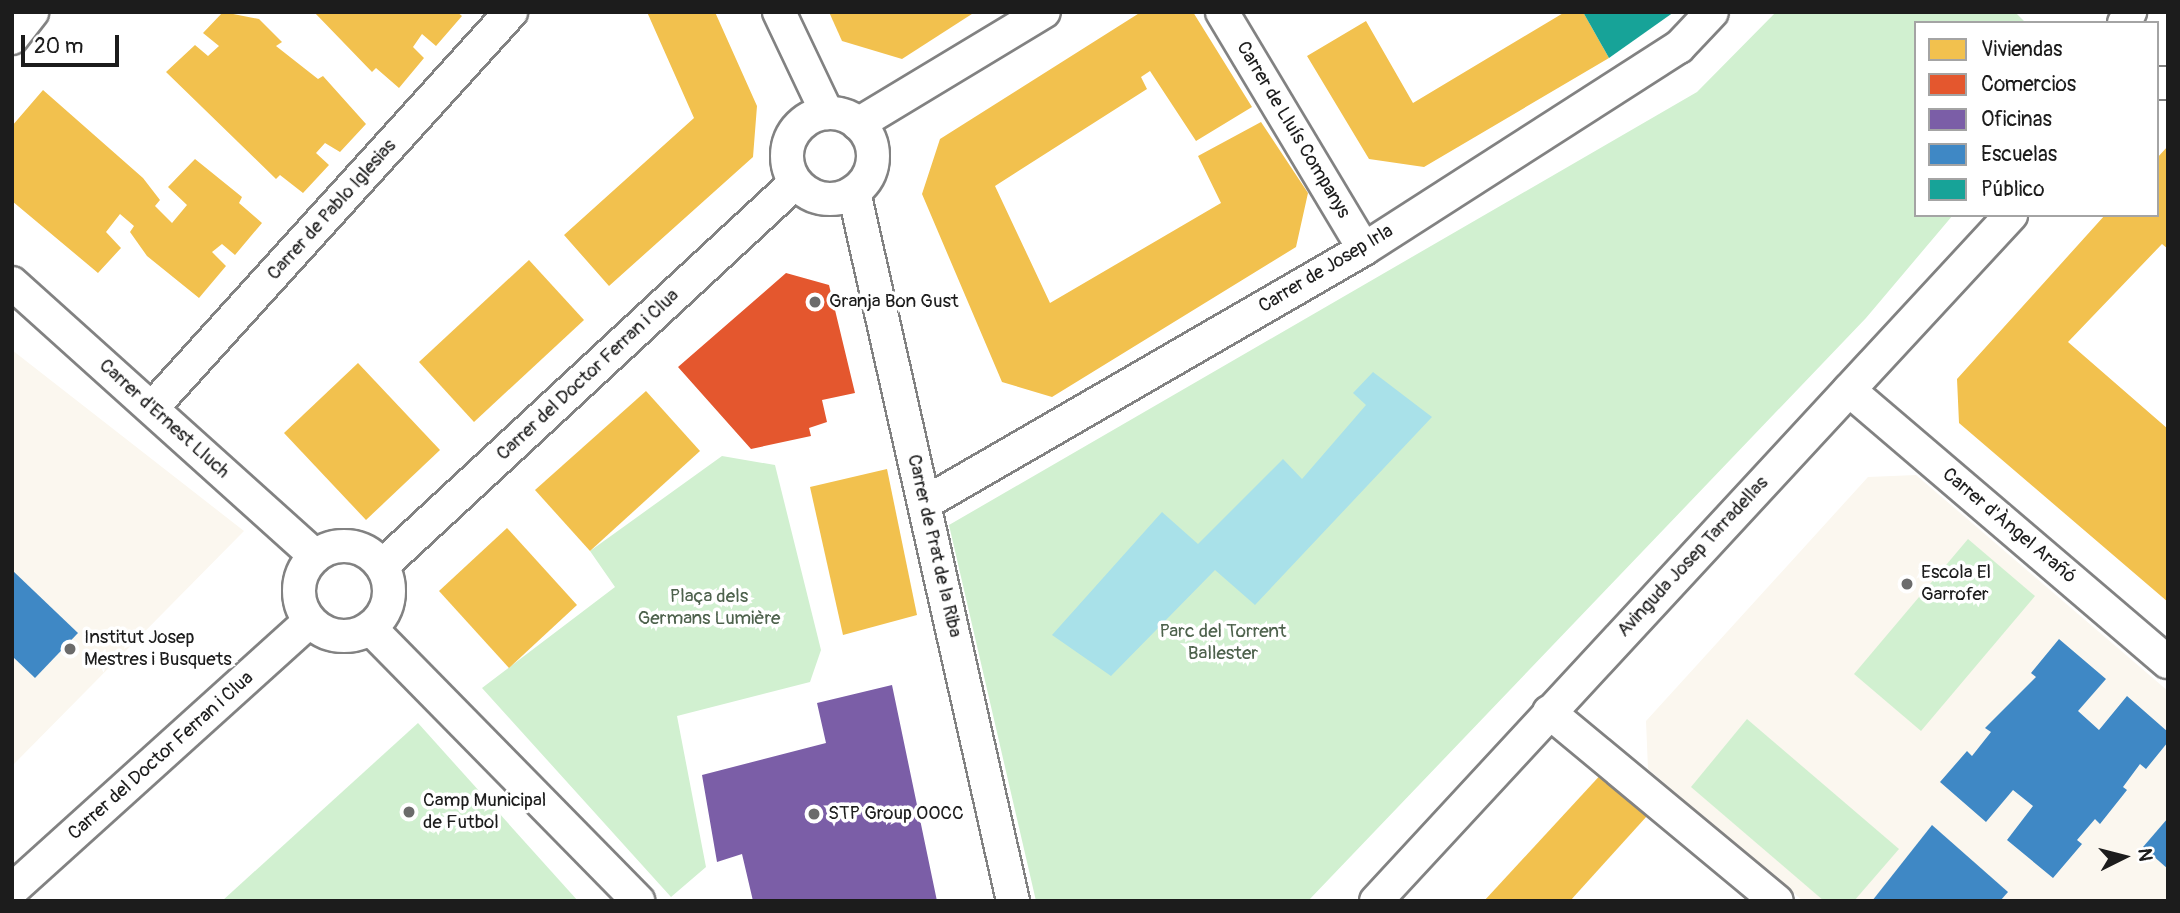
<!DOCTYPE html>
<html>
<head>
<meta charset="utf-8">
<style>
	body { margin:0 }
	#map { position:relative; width:2180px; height:913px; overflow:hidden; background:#fff; font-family:Pangolin,sans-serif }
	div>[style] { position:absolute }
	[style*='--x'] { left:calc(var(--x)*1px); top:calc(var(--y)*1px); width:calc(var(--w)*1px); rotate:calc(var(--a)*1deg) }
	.built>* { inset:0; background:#fbf7ef }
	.green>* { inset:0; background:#d1f0d0 }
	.water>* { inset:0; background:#a9e1e9 }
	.homes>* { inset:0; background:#f2c14e }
	.shops>* { inset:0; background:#e4572e }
	.offices>* { inset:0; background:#7b5ea7 }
	.schools>* { inset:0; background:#3f88c5 }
	.public>* { inset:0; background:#17a398 }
	.roads { filter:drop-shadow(2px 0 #828282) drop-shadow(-2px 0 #828282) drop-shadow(0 2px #828282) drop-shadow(0 -2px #828282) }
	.street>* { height:32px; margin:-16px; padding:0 16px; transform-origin:16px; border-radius:16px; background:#fff }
	.street>.ring { margin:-16px; padding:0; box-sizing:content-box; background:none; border:32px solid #fff; border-radius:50% }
	.dots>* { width:19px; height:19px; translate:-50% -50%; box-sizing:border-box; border:4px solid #fff; border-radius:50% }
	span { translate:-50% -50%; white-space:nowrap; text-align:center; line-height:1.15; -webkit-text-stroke:7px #fff; paint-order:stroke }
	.street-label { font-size:19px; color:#1c1c1c }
	.poi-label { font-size:19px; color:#1c1c1c }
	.left { translate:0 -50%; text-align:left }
	.park-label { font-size:19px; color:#4e624d }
	.frame { position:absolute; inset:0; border:14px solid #1c1c1c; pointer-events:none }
	.legend { position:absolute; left:1914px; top:21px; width:245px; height:196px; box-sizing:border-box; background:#fff; border:2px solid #a4a4a4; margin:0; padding:9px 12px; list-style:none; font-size:21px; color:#1c1c1c }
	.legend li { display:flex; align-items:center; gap:14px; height:35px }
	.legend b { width:35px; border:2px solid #a4a4a4 }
	.north { position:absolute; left:2089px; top:822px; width:70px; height:70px; -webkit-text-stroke:5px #fff; paint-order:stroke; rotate:84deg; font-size:19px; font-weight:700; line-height:28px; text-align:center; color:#1c1c1c }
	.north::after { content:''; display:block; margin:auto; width:24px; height:32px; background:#1c1c1c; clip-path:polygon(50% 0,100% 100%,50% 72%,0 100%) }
	.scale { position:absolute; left:21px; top:35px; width:98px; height:32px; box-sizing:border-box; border:4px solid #1c1c1c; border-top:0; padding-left:9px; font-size:21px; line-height:24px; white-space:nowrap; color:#1c1c1c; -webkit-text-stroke:5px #fff; paint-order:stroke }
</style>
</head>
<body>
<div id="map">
	<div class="built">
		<i style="clip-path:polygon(12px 350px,244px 531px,12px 766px)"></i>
		<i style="clip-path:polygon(1916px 475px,2168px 691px,2168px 901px,1803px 901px,1648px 769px,1646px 721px,1868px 477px)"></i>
	</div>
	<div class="green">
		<i style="clip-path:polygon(1776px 12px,2015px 12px,2026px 23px,1916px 23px,1916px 215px,1953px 215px,1866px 318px,1308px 901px,1036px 901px,949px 525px,1697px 92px)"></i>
		<i style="clip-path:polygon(722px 456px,775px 465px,821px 650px,810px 682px,677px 716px,706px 867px,671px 897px,482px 688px,615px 587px,590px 551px)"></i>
		<i style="clip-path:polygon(1968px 539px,2035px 596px,1921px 731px,1854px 674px)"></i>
		<i style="clip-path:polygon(1747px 719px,1899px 849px,1854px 901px,1824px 901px,1691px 787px)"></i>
		<i style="clip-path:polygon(418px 723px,578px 901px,222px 901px)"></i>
	</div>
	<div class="water">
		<i style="clip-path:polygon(1373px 372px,1432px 417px,1255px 605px,1215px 570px,1111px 676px,1052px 635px,1162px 512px,1198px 544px,1283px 459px,1302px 479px,1366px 405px,1353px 393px)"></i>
	</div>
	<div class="homes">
		<i style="clip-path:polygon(223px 12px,259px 19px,282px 42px,276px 46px,318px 79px,323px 76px,366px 124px,340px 152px,325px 143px,316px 153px,329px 165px,303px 193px,280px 175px,276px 179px,166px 72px,195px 45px,208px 56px,219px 46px,203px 33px)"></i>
		<i style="clip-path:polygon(314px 12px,457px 12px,462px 16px,436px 46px,422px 34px,413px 47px,424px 58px,399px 88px,376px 68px,372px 72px)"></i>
		<i style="clip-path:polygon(647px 12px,715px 12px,757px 106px,753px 157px,609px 286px,564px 235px,694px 118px)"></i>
		<i style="clip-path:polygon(829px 12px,975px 12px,902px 59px,842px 41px)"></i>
		<i style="clip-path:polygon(1141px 12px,1193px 12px,1252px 107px,1196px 141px,1150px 71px,1141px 77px,1147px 89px,995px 186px,1050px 303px,1221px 203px,1198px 156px,1261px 122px,1308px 193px,1296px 247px,1052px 397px,1002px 382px,922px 194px,940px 139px)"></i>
		<i style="clip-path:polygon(1565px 12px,1583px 12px,1609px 58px,1424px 167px,1369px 159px,1307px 56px,1366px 21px,1413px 103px)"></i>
		<i style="clip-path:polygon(43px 90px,143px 178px,160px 200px,155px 206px,172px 223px,187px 205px,168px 187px,195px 159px,242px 197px,239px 203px,262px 223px,235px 255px,222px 244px,212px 252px,226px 266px,199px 298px,147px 256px,130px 232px,134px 226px,120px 214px,106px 232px,121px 248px,98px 273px,12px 201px,12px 126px)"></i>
		<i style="clip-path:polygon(2168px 146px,2168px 249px,2162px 244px,2068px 342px,2168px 429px,2168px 602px,1959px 423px,1957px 379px,2105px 215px,2157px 215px,2157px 158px)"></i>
		<i style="clip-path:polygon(529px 260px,584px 320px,474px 422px,419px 362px)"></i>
		<i style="clip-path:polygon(358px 363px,440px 450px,366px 520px,284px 433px)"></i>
		<i style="clip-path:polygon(646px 391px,700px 451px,590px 551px,535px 490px)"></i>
		<i style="clip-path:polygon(887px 469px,917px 615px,843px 635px,810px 487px)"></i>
		<i style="clip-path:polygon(507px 528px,577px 605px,509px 668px,439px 591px)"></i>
		<i style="clip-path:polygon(1605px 770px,1647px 816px,1570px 901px,1484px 901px)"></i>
	</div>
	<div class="shops">
		<i style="clip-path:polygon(786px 273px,829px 285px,855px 393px,822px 400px,827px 422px,809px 428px,811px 436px,751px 449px,678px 367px)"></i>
	</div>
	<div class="offices">
		<i style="clip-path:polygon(892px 685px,937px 901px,753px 901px,742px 854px,717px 862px,702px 775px,826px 743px,817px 703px)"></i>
	</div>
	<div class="schools">
		<i style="clip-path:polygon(12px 570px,78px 633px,35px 678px,12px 656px)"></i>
		<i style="clip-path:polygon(2059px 639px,2106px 679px,2078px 711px,2099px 730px,2127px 696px,2168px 732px,2168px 742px,2146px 769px,2140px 764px,2123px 787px,2127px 790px,2100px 824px,2095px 819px,2077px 840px,2082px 844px,2053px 878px,2007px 840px,2033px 806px,2013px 790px,1986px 822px,1940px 782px,1967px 751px,1972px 756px,1991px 732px,1985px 728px,2036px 677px,2031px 673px)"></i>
		<i style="clip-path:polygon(2168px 818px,2168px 869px,2143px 847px)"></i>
		<i style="clip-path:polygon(1932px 825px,2008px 892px,2000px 901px,1872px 901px)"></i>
	</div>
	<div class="public">
		<i style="clip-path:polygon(1583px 12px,1674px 12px,1609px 58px)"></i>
	</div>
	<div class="roads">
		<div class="street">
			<i style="--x:779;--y:12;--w:112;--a:64.6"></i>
			<i style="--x:1222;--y:12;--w:276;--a:59.1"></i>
			<i style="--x:2124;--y:23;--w:13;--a:-61"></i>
			<i style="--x:12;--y:38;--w:33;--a:-52"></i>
			<i style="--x:2157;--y:83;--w:11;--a:0"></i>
			<i class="ring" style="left:787px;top:113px;width:54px;height:54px"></i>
			<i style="--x:858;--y:124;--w:217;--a:-31.1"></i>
			<i style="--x:854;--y:192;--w:727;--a:77.36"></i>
			<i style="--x:12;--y:283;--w:408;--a:42"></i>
			<i style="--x:1849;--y:390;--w:419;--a:40.5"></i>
			<i style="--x:152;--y:408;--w:535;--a:-47.81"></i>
			<i style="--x:925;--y:503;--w:507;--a:-30.05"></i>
			<i style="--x:1364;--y:249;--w:374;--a:-32.7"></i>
			<i style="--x:1679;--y:47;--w:48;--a:-46.7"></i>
			<i class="ring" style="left:299px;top:546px;width:58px;height:58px"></i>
			<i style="--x:382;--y:566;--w:562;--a:-42.84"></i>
			<i style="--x:370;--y:628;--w:383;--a:45.5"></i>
			<i style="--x:1549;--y:712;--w:296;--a:39.7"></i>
			<i style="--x:12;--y:890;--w:400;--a:-42.1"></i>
			<i style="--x:1376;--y:901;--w:935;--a:-47.21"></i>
		</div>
	</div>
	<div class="dots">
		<i style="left:815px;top:302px;background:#6b6b6b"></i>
		<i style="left:1907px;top:584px;background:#6b6b6b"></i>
		<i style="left:70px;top:649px;background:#6b6b6b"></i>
		<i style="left:409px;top:812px;background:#6b6b6b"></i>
		<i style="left:814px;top:814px;background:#6b6b6b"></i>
	</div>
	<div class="street-label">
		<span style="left:1293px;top:130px;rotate:59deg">Carrer de Lluís Companys</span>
		<span style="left:332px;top:210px;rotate:-48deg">Carrer de Pablo Iglesias</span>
		<span style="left:1326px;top:269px;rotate:-31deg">Carrer de Josep Irla</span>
		<span style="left:588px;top:375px;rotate:-43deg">Carrer del Doctor Ferran i Clua</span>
		<span style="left:164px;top:419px;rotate:42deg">Carrer d'Ernest Lluch</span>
		<span style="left:2009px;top:526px;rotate:40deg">Carrer d'Àngel Arañó</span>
		<span style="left:934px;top:546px;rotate:77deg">Carrer de Prat de la Riba</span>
		<span style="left:1693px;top:557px;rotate:-47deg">Avinguda Josep Tarradellas</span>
		<span style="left:161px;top:756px;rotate:-42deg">Carrer del Doctor Ferran i Clua</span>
	</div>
	<div class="poi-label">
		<span class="left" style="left:829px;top:302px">Granja Bon Gust</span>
		<span class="left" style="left:1921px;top:584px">Escola El<br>Garrofer</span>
		<span class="left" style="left:84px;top:649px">Institut Josep<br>Mestres i Busquets</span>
		<span class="left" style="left:423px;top:812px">Camp Municipal<br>de Futbol</span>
		<span class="left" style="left:828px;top:814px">STP Group OOCC</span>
	</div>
	<div class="park-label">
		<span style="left:709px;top:608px">Plaça dels<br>Germans Lumière</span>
		<span style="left:1223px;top:643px">Parc del Torrent<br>Ballester</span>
	</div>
	<div class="frame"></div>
	<ul class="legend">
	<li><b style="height:19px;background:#f2c14e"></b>Viviendas</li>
	<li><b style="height:19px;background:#e4572e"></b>Comercios</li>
	<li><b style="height:19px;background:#7b5ea7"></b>Oficinas</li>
	<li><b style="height:19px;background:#3f88c5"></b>Escuelas</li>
	<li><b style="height:19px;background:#17a398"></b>Público</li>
	</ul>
	<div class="north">N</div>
	<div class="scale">20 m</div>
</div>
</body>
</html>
